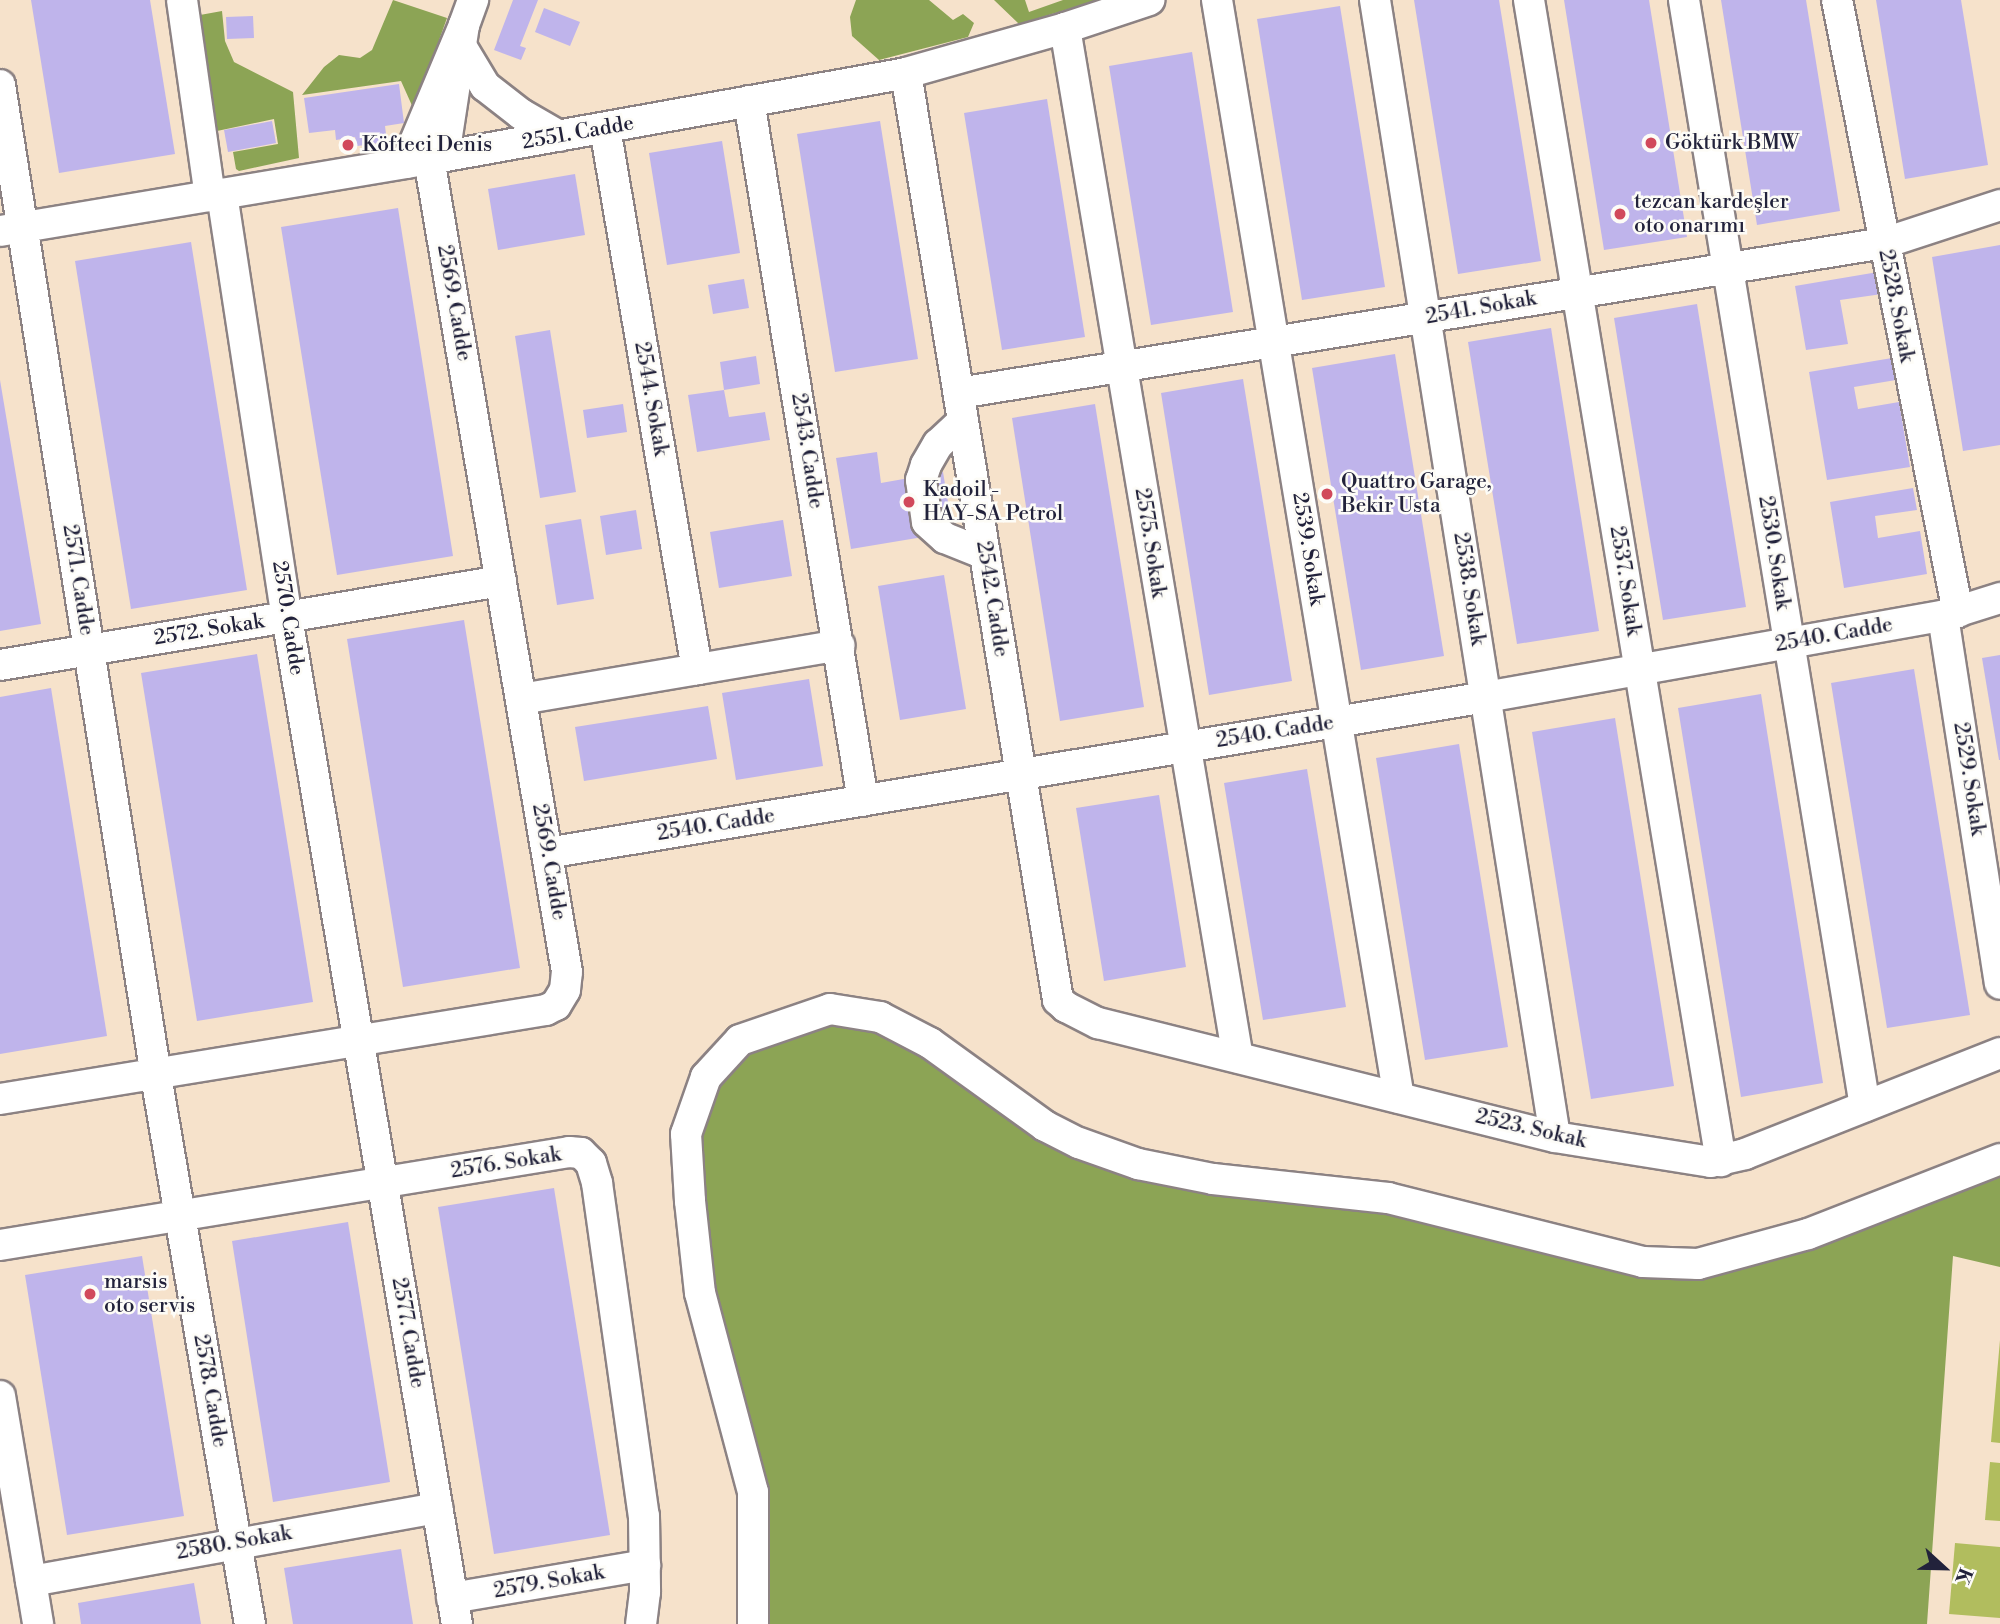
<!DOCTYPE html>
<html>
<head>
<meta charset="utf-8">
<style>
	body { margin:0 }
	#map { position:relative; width:2000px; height:1624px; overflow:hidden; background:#f6e2cb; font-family:"Libre Bodoni",serif }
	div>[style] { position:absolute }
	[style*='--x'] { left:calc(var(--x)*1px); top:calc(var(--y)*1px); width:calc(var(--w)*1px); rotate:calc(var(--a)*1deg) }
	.green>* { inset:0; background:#b1bd5e }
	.forest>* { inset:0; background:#8ca455 }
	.building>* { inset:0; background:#bfb4eb }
	.roads { filter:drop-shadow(2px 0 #8c8283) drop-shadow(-2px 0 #8c8283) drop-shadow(0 2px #8c8283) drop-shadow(0 -2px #8c8283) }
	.minor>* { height:30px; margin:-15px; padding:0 15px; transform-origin:15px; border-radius:15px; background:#fff }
	.dots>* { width:19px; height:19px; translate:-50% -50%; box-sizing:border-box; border:4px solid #fdfcf7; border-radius:50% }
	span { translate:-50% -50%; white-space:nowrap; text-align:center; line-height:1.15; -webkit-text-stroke:5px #fdfcf7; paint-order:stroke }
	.street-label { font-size:21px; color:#22223b }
	.poi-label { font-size:21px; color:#22223b }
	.left { translate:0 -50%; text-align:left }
	.north { position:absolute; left:1909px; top:1533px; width:70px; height:70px; -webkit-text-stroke:5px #fdfcf7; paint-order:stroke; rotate:112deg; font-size:19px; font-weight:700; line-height:28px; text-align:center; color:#22223b }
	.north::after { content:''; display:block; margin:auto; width:24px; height:32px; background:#22223b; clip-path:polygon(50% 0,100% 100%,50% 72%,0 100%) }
</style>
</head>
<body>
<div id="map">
	<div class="green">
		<i style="clip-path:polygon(2000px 1340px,2000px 1443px,1991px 1442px)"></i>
		<i style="clip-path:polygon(1990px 1462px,2000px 1463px,2000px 1521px,1985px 1520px)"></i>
		<i style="clip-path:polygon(1955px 1543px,2000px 1547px,2000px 1618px,1949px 1614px)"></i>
	</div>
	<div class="forest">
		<i style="clip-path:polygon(393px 0,447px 18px,414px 110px,401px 81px,302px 95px,324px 67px,339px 55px,360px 58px,372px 50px)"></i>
		<i style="clip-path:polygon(856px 0,929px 0,953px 20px,963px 14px,974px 23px,968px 37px,879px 60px,852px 36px,850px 17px)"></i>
		<i style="clip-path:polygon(994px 0,1025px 0,1029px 12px,1063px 0,1098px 0,1019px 24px)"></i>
		<i style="clip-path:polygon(222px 11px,225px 41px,234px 62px,293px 92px,299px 158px,239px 171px,236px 169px,233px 152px,278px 144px,274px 119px,217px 131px,200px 15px)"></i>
		<i style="clip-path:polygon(830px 1009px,880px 1017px,1079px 1143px,1698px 1264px,2000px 1159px,2000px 1267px,1953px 1256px,1927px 1624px,753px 1624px,753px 1492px,690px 1201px,706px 1077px,740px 1040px)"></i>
	</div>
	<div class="building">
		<i style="clip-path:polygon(31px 0,150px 0,175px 154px,59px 173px)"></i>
		<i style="clip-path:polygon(513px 0,538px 0,520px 46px,526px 48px,521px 60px,494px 50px)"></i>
		<i style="clip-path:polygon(1414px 0,1499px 0,1541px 261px,1458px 274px)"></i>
		<i style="clip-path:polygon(1564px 0,1649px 0,1687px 237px,1604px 250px)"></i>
		<i style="clip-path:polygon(1721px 0,1806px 0,1840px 211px,1757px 225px)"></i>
		<i style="clip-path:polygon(1876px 0,1961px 0,1988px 165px,1905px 179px)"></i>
		<i style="clip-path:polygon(1340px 6px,1385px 287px,1302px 300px,1257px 19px)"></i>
		<i style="clip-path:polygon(544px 8px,580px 22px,570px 46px,535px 32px)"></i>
		<i style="clip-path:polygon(253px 16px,254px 38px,227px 39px,226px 17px)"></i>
		<i style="clip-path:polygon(1192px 52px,1233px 312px,1151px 325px,1109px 66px)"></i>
		<i style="clip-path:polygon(399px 84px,404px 123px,385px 126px,387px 142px,357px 146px,355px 137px,336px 140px,335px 130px,309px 133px,304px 98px)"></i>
		<i style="clip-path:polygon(1047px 99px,1085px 337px,1002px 350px,964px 113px)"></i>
		<i style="clip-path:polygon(272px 121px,276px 143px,228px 152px,224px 130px)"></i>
		<i style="clip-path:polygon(880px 121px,918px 359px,835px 372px,797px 134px)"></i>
		<i style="clip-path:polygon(722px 141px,740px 253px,667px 265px,649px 153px)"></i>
		<i style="clip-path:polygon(575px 174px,585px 235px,498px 250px,488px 189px)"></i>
		<i style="clip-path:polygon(398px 208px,453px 556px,337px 575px,281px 227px)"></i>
		<i style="clip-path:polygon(191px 242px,247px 590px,131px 609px,75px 261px)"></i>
		<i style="clip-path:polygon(2000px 245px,2000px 445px,1963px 451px,1932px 257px)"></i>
		<i style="clip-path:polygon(1878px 272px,1882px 294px,1840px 300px,1848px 344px,1806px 350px,1795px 286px)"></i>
		<i style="clip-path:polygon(744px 279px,749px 308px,713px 314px,708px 285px)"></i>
		<i style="clip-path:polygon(1697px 304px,1746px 607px,1663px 620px,1614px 318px)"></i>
		<i style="clip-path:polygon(1551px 328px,1599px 631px,1517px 644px,1468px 342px)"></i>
		<i style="clip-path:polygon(550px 330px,576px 492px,540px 498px,515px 336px)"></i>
		<i style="clip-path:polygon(1395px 354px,1444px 656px,1361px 670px,1312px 368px)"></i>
		<i style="clip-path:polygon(756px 356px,760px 384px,724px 390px,720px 362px)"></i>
		<i style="clip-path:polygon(1892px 358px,1896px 380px,1854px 387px,1858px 409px,1899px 402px,1910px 467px,1827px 480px,1809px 372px)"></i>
		<i style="clip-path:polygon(1243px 379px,1292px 681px,1209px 695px,1161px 393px)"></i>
		<i style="clip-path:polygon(0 380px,41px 624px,0 631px)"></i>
		<i style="clip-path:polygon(724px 390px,729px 417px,765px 412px,770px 440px,697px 452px,688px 395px)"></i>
		<i style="clip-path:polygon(623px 404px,627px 432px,587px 438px,583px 410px)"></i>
		<i style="clip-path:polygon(1095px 404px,1144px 707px,1060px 721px,1012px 418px)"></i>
		<i style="clip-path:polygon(877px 452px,881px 483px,943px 472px,953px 532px,851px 549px,836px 458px)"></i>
		<i style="clip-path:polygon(1913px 488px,1917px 510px,1875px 516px,1878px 538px,1920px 531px,1927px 574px,1844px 588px,1830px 502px)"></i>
		<i style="clip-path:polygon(636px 510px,642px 549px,606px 555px,600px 516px)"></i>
		<i style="clip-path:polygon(581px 519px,594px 599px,557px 605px,545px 525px)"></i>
		<i style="clip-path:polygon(783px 520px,792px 576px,719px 588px,710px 532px)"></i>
		<i style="clip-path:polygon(944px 575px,966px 709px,900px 720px,878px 586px)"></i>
		<i style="clip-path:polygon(464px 620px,520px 968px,403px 987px,347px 639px)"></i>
		<i style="clip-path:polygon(257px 654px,313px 1002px,197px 1021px,141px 673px)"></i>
		<i style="clip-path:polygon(2000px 655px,2000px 760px,1999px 760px,1982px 658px)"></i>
		<i style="clip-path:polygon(1914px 669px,1970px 1015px,1887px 1028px,1831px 683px)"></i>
		<i style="clip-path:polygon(809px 679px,823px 766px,736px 780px,722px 693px)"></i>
		<i style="clip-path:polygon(51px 688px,107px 1036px,0 1054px,0 697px)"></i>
		<i style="clip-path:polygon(1761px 694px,1823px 1083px,1741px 1097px,1678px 708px)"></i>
		<i style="clip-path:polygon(708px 706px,717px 759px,584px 781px,575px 727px)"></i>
		<i style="clip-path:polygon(1615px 718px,1674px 1086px,1591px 1099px,1532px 732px)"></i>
		<i style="clip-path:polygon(1459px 744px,1508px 1047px,1425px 1060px,1376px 758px)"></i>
		<i style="clip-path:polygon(1307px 769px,1346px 1007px,1263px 1020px,1224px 783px)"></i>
		<i style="clip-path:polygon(1159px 795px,1186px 967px,1104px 981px,1076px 808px)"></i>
		<i style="clip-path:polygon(554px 1188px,610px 1535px,494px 1554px,438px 1207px)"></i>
		<i style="clip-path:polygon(348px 1222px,390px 1482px,273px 1502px,232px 1241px)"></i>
		<i style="clip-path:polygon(142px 1256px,184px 1516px,67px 1535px,25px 1275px)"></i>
		<i style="clip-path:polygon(401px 1549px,413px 1624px,293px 1624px,284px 1568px)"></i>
		<i style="clip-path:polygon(194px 1583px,201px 1624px,81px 1624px,78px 1603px)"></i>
	</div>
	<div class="roads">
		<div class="minor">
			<i style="--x:182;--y:0;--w:198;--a:81.9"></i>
			<i style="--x:1217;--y:0;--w:1113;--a:80.59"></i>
			<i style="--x:1375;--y:0;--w:1151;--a:81"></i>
			<i style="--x:1529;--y:0;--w:1177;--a:80.61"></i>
			<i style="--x:1684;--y:0;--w:1121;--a:80.71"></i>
			<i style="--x:1837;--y:0;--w:624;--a:78.82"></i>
			<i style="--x:464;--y:25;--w:27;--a:-70"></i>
			<i style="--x:1065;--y:28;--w:1044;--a:80.47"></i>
			<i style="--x:461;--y:46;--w:47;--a:59"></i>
			<i style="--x:485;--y:86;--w:46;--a:37.9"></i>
			<i style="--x:521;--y:114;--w:44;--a:30.1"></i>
			<i style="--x:906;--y:73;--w:939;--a:80.69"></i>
			<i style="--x:1058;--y:1000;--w:11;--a:41"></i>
			<i style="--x:1066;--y:1007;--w:36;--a:27"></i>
			<i style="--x:1098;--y:1023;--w:471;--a:14"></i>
			<i style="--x:1555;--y:1137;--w:158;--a:9.1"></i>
			<i style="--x:1711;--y:1162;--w:35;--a:-13"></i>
			<i style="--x:1745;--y:1154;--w:274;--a:-21.6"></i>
			<i style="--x:0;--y:85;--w:1003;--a:81.05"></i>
			<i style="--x:156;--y:1076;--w:556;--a:80.27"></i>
			<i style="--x:749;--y:101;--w:709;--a:80.75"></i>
			<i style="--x:605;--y:128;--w:549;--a:80.35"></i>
			<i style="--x:406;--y:163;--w:150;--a:-67.2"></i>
			<i style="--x:464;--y:25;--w:133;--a:98.7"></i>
			<i style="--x:222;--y:194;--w:428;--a:81.3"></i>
			<i style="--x:287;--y:617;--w:1021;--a:80.42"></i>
			<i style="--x:0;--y:231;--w:435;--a:-9.5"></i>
			<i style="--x:429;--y:159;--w:485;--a:-10.2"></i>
			<i style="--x:906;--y:73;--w:165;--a:-15.8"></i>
			<i style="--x:1065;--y:28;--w:89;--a:-18.4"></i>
			<i style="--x:959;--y:393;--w:937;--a:-9.21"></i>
			<i style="--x:1884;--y:243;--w:122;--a:-18.1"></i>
			<i style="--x:963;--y:421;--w:34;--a:137"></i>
			<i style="--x:938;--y:444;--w:24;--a:120"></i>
			<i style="--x:926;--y:465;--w:16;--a:108"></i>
			<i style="--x:921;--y:480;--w:42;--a:81.9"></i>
			<i style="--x:927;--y:522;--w:24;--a:42"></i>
			<i style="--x:945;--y:538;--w:43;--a:21.8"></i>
			<i style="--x:1943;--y:616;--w:372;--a:81.2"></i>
			<i style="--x:0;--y:665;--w:508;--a:-9.52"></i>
			<i style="--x:521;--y:699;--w:323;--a:-9.6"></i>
			<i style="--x:547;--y:853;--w:952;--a:-9.43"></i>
			<i style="--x:1486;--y:697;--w:464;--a:-10.1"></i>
			<i style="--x:1943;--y:616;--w:60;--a:-17.5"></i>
			<i style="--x:0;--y:1099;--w:553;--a:-9.26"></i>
			<i style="--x:546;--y:1010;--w:11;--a:-27"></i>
			<i style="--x:556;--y:1005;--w:17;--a:-59"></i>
			<i style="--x:565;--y:990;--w:18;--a:-84"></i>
			<i style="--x:567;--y:972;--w:825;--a:-99.63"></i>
			<i style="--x:0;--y:1245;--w:577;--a:-9.28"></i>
			<i style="--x:569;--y:1152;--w:12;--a:5"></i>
			<i style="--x:581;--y:1153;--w:14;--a:45"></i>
			<i style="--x:591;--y:1163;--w:21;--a:73"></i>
			<i style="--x:597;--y:1183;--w:336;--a:82"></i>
			<i style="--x:644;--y:1516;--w:76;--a:89.2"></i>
			<i style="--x:645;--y:1592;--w:32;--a:97"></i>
			<i style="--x:0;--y:1396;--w:231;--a:80.5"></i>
			<i style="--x:31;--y:1581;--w:413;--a:-10.2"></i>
			<i style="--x:452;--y:1598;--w:196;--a:-9.7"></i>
			<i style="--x:753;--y:1624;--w:132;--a:-90"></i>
			<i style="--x:753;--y:1492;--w:206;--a:-104.9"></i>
			<i style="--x:700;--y:1293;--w:93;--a:-96.2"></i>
			<i style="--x:690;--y:1201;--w:67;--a:-93.4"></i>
			<i style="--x:686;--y:1134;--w:60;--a:-70.7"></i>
			<i style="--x:706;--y:1077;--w:50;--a:-47.4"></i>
			<i style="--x:740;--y:1040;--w:95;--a:-19"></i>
			<i style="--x:830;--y:1009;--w:51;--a:9.1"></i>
			<i style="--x:880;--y:1017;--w:56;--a:27.5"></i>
			<i style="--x:930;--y:1043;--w:142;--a:35.8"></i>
			<i style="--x:1045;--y:1126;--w:38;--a:27"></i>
			<i style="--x:1079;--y:1143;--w:63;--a:19.6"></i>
			<i style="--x:1138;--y:1164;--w:76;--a:11.3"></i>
			<i style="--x:1213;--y:1179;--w:176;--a:6.2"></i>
			<i style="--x:1388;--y:1198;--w:263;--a:14.1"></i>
			<i style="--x:1643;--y:1262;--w:55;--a:2.1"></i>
			<i style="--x:1698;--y:1264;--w:114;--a:-15.3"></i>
			<i style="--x:1808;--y:1234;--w:206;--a:-21.3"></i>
		</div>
	</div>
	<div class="dots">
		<i style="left:1651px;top:143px;background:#d1495b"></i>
		<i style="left:348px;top:145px;background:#d1495b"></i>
		<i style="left:1620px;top:214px;background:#d1495b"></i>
		<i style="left:1327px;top:494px;background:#d1495b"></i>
		<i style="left:909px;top:502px;background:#d1495b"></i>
		<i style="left:90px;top:1294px;background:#d1495b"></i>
	</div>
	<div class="street-label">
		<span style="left:578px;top:133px;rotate:-10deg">2551. Cadde</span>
		<span style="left:454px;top:303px;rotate:80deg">2569. Cadde</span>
		<span style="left:1896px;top:306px;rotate:79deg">2528. Sokak</span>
		<span style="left:1481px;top:308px;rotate:-10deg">2541. Sokak</span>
		<span style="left:651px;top:399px;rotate:80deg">2544. Sokak</span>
		<span style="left:807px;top:451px;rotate:81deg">2543. Cadde</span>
		<span style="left:1150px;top:543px;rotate:81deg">2575. Sokak</span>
		<span style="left:1308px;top:549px;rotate:81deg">2539. Sokak</span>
		<span style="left:1774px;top:553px;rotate:81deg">2530. Sokak</span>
		<span style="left:78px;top:580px;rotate:81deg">2571. Cadde</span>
		<span style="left:1625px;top:581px;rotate:81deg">2537. Sokak</span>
		<span style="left:1469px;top:589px;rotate:81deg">2538. Sokak</span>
		<span style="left:992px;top:599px;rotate:81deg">2542. Cadde</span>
		<span style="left:288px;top:618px;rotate:81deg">2570. Cadde</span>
		<span style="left:209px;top:630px;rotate:-9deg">2572. Sokak</span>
		<span style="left:1834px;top:635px;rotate:-10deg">2540. Cadde</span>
		<span style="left:1275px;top:732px;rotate:-9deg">2540. Cadde</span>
		<span style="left:1969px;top:779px;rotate:81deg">2529. Sokak</span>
		<span style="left:716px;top:825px;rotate:-9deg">2540. Cadde</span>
		<span style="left:549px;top:862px;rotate:80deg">2569. Cadde</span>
		<span style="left:1531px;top:1129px;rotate:13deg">2523. Sokak</span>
		<span style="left:506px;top:1163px;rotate:-9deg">2576. Sokak</span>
		<span style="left:408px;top:1333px;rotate:80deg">2577. Cadde</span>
		<span style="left:210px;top:1391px;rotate:80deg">2578. Cadde</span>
		<span style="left:234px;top:1543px;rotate:-10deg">2580. Sokak</span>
		<span style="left:549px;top:1582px;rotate:-10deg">2579. Sokak</span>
	</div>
	<div class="poi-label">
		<span class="left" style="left:1665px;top:143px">Göktürk BMW</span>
		<span class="left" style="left:362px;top:145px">Köfteci Denis</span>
		<span class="left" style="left:1634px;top:214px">tezcan kardeşler<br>oto onarımı</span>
		<span class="left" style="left:1341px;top:494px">Quattro Garage,<br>Bekir Usta</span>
		<span class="left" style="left:923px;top:502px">Kadoil -<br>HAY-SA Petrol</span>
		<span class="left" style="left:104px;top:1294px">marsis<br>oto servis</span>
	</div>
	<div class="north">K</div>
</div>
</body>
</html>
